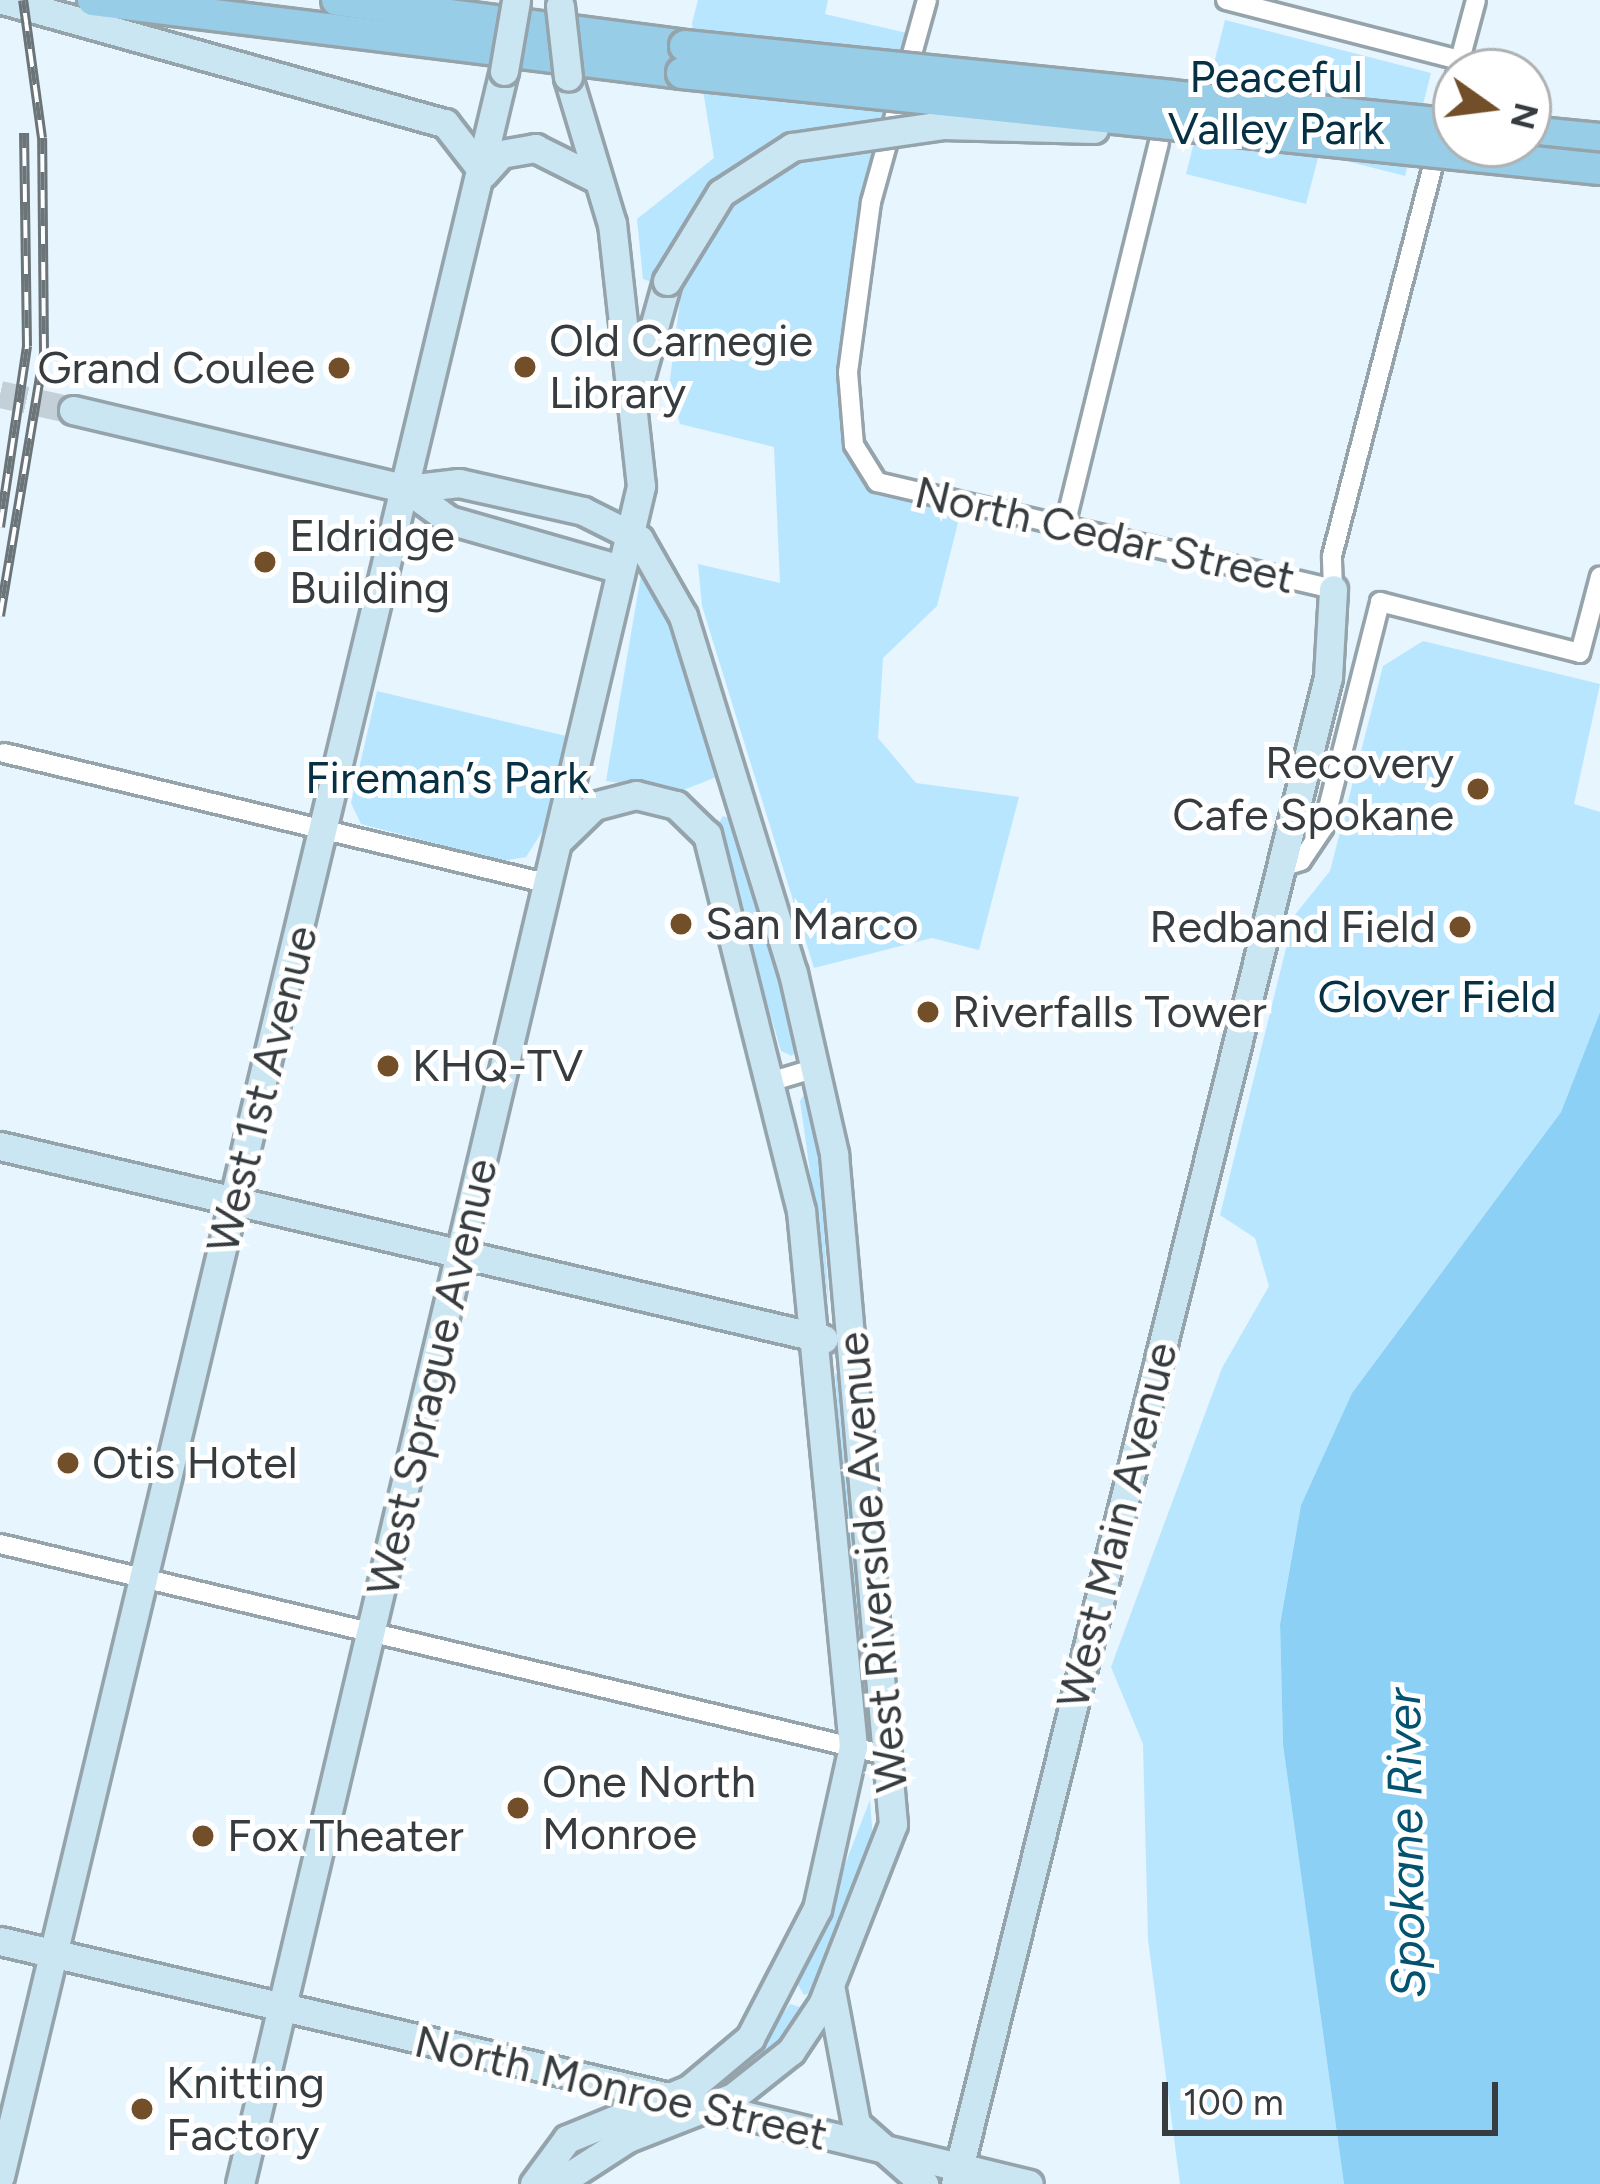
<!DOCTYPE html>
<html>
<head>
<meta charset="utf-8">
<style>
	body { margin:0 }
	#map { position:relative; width:1600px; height:2184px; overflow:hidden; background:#e6f5fe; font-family:Figtree,sans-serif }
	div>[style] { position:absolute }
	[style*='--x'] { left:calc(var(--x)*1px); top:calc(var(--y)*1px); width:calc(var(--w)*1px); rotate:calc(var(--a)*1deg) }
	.green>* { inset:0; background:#b9e6ff }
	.water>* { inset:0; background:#8cd1f5 }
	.secondary-tunnel>* { height:27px; margin-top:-13.5px; transform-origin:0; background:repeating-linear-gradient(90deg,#c3d0d8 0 27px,transparent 0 41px) }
	.roads { filter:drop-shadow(3px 0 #95a3ab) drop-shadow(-3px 0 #95a3ab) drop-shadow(0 3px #95a3ab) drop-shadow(0 -3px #95a3ab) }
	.street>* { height:18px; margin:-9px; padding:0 9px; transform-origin:9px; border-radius:9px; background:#fff }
	.secondary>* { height:27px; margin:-13.5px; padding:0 13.5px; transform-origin:13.5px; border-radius:13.5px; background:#cbe6f3 }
	.primary>* { height:30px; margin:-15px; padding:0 15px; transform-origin:15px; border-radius:15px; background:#97cde7 }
	.rail>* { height:10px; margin-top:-5px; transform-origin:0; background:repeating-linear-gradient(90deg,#fff 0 18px,#6b7478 0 36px); box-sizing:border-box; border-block:3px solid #6b7478 }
	.bridges { filter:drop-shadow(3px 0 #95a3ab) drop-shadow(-3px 0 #95a3ab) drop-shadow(0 3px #95a3ab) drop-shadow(0 -3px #95a3ab) }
	.secondary-bridge>* { height:27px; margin:-13.5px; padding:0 13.5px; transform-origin:13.5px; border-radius:13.5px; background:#cbe6f3 }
	.primary-bridge>* { height:30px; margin:-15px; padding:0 15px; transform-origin:15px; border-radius:15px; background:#97cde7 }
	.dots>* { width:33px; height:33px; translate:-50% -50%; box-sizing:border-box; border:6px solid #fff; border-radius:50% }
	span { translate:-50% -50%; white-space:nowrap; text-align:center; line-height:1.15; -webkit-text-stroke:10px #fff; paint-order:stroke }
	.park-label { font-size:45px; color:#063043 }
	.poi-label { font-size:45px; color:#363c3f }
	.left { translate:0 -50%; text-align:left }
	.right { translate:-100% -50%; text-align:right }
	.street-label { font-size:45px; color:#363c3f }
	.water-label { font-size:48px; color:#03526f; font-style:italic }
	.north { position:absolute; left:1432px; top:48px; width:120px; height:120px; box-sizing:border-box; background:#fff; border:3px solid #afb1b2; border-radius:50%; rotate:104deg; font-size:33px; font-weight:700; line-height:48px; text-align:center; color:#363c3f }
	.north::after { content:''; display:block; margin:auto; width:42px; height:54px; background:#734f29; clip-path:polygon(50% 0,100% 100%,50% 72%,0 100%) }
	.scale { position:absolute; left:1162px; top:2082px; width:336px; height:54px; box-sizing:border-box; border:6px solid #363c3f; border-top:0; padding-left:15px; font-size:36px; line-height:42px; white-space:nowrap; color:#363c3f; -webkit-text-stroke:9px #fff; paint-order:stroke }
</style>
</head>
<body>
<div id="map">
	<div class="green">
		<i style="clip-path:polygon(698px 0,828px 0,825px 14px,907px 33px,864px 201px,845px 446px,895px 495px,961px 511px,937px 606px,883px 658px,878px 738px,916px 783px,1019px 797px,979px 950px,932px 938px,814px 968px,702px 606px,698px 564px,780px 583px,774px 447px,680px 424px,669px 387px,681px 292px,643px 279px,637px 219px,714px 158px,692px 23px)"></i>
		<i style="clip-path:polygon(1225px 20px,1431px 73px,1405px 176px,1319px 154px,1306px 204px,1186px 174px)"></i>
		<i style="clip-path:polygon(642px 569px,665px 594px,719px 776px,681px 791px,606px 781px)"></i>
		<i style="clip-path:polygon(1423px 641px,1600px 684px,1574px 804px,1600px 812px,1600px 1012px,1561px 1112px,1352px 1393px,1301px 1505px,1280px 1623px,1283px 1745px,1344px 2184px,1180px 2184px,1148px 1939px,1143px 1744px,1111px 1667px,1222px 1368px,1269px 1286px,1255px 1238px,1220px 1215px,1294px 916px,1330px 871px,1383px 666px)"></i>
		<i style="clip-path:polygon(377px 691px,566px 736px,549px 821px,526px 857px,502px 861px,361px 824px,351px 803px)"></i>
		<i style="clip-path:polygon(723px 816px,734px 820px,800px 1045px,792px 1056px,781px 1051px,716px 827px)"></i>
		<i style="clip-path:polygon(806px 1092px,816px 1098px,829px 1306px,800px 1101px)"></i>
		<i style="clip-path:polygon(835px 1373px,843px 1376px,865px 1685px,858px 1683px)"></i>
		<i style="clip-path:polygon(1600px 1792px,1600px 2076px,1594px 2034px)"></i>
		<i style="clip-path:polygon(870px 1800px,873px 1841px,817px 1991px,804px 1995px,798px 1985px)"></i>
		<i style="clip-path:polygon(790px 2004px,809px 2010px,796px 2035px,739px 2075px)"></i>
	</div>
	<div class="water">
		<i style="clip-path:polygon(1600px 1012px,1600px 2184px,1344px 2184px,1283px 1745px,1280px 1624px,1301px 1505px,1352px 1393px,1561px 1112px)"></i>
	</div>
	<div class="secondary-tunnel">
		<i style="--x:0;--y:394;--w:75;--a:12.4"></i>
	</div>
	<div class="roads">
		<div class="street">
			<i style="--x:927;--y:0;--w:210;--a:105.5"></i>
			<i style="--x:871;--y:202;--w:172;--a:97.7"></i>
			<i style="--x:848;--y:372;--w:73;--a:85.3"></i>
			<i style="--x:854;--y:445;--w:44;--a:58.1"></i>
			<i style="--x:877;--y:482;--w:468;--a:13.2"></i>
			<i style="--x:1333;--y:589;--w:33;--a:-92"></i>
			<i style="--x:1332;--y:556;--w:496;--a:-75.5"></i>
			<i style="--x:1226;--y:0;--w:242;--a:14.4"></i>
			<i style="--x:1457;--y:71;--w:73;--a:-75"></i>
			<i style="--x:1065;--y:525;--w:394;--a:-76.2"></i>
			<i style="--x:4;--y:753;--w:561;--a:13.49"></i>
			<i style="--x:1282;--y:867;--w:20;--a:-18"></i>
			<i style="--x:1301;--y:861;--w:40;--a:-56"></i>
			<i style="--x:1323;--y:828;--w:233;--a:-75.8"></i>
			<i style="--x:1380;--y:602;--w:206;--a:14.3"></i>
			<i style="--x:1580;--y:653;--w:79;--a:-75.3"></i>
			<i style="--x:776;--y:1080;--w:42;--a:-16.7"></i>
			<i style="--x:0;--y:1544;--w:915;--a:13.4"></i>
		</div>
		<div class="secondary">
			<i style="--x:3;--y:0;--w:459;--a:15.6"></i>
			<i style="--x:445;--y:123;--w:62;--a:52.2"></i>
			<i style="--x:483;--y:174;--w:27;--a:-48"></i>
			<i style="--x:501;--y:154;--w:35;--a:-10"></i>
			<i style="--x:535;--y:148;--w:69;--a:26.6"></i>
			<i style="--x:640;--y:378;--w:101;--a:-74.4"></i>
			<i style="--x:73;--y:410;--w:343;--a:13.3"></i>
			<i style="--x:407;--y:489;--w:52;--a:-6.6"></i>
			<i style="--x:459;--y:483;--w:127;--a:12.7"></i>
			<i style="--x:583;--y:511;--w:63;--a:26.6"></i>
			<i style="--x:639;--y:539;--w:89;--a:60.3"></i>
			<i style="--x:683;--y:616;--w:374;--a:72.9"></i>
			<i style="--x:793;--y:973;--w:186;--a:77.2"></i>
			<i style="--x:834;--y:1154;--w:673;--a:84.97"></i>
			<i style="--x:893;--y:1824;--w:192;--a:111.4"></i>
			<i style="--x:823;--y:2003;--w:58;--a:123.7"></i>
			<i style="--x:791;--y:2051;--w:74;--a:141.6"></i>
			<i style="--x:733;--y:2097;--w:113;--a:158.7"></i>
			<i style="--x:628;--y:2138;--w:85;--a:147.1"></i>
			<i style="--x:407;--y:489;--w:52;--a:36.4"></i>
			<i style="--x:449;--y:520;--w:178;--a:16"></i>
			<i style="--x:0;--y:1146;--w:846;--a:13.18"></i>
			<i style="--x:0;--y:1941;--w:687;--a:13.13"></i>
			<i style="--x:831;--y:1990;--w:136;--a:79.4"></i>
			<i style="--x:856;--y:2124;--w:91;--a:41.4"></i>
			<i style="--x:707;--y:2106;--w:331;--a:13.6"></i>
			<i style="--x:0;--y:2176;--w:2164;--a:-76.54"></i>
			<i style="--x:240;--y:2184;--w:1745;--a:-76.71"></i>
			<i style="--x:641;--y:486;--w:264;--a:-96.3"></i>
			<i style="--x:612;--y:224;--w:153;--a:-106.7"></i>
			<i style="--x:534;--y:2184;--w:56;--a:-53.7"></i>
			<i style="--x:567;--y:2139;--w:132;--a:-22.3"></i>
			<i style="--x:689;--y:2089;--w:80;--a:-39.9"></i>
			<i style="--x:750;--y:2038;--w:145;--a:-62.6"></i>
			<i style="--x:817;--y:1909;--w:166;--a:-77.5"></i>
			<i style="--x:853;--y:1747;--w:539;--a:-95.54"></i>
			<i style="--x:801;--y:1211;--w:388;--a:-104"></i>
			<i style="--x:707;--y:835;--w:43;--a:-135.9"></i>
			<i style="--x:676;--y:805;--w:41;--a:-166"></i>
			<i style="--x:636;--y:795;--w:43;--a:165.3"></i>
			<i style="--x:594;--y:806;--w:47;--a:135.9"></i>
			<i style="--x:955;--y:2184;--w:1552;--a:-76.1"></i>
			<i style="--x:1328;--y:677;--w:88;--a:-86.7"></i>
		</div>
		<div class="primary">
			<i style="--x:93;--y:0;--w:594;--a:7.07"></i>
			<i style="--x:337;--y:0;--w:351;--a:7.5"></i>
			<i style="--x:1528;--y:132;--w:72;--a:5.6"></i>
		</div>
	</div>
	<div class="rail">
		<i style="--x:0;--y:527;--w:183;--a:-81.5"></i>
		<i style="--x:27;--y:346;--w:213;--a:-90.8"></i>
		<i style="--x:0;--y:616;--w:268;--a:-80.5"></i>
		<i style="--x:44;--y:352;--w:214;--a:-90.5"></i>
		<i style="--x:42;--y:138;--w:139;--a:-97.8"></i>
	</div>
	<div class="bridges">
		<div class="secondary-bridge">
			<i style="--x:560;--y:6;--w:71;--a:83.6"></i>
			<i style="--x:504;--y:71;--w:71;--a:-80.3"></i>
			<i style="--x:667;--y:281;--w:103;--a:-58.5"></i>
			<i style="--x:721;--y:193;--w:85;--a:-32.9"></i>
			<i style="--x:792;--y:147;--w:152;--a:-8.3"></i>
			<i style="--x:942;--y:125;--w:152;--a:1.5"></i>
		</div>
		<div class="primary-bridge">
			<i style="--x:685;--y:46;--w:775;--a:5.85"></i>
			<i style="--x:682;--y:73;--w:923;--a:5.97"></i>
		</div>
	</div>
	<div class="dots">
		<i style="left:525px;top:367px;background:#734f29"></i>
		<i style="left:339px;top:368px;background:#734f29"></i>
		<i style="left:265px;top:562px;background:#734f29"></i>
		<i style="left:1478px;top:789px;background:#734f29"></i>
		<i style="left:681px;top:924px;background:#734f29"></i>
		<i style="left:1460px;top:927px;background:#734f29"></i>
		<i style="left:928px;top:1012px;background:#734f29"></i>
		<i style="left:388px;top:1066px;background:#734f29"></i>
		<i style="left:68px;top:1463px;background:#734f29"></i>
		<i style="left:518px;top:1808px;background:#734f29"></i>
		<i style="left:203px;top:1836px;background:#734f29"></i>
		<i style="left:142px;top:2109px;background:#734f29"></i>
	</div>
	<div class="park-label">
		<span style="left:1276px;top:103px">Peaceful<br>Valley Park</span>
		<span style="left:447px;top:778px">Fireman’s Park</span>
		<span style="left:1437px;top:997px">Glover Field</span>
	</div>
	<div class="poi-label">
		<span class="left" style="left:549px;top:367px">Old Carnegie<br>Library</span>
		<span class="right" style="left:315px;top:368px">Grand Coulee</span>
		<span class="left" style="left:289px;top:562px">Eldridge<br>Building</span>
		<span class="right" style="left:1454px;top:789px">Recovery<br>Cafe Spokane</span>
		<span class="left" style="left:705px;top:924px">San Marco</span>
		<span class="right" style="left:1436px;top:927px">Redband Field</span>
		<span class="left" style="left:952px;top:1012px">Riverfalls Tower</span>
		<span class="left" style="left:412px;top:1066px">KHQ-TV</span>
		<span class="left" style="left:92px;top:1463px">Otis Hotel</span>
		<span class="left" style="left:542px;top:1808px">One North<br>Monroe</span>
		<span class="left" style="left:227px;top:1836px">Fox Theater</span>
		<span class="left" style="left:166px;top:2109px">Knitting<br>Factory</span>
	</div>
	<div class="street-label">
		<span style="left:1105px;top:535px;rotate:13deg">North Cedar Street</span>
		<span style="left:262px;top:1089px;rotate:-76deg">West 1st Avenue</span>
		<span style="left:432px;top:1377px;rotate:-77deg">West Sprague Avenue</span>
		<span style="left:1117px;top:1525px;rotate:-76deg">West Main Avenue</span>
		<span style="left:872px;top:1562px;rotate:-95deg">West Riverside Avenue</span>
		<span style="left:621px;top:2088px;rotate:13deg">North Monroe Street</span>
	</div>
	<div class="water-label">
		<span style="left:1406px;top:1843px;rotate:-91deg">Spokane River</span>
	</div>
	<div class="north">N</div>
	<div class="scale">100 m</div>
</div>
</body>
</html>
